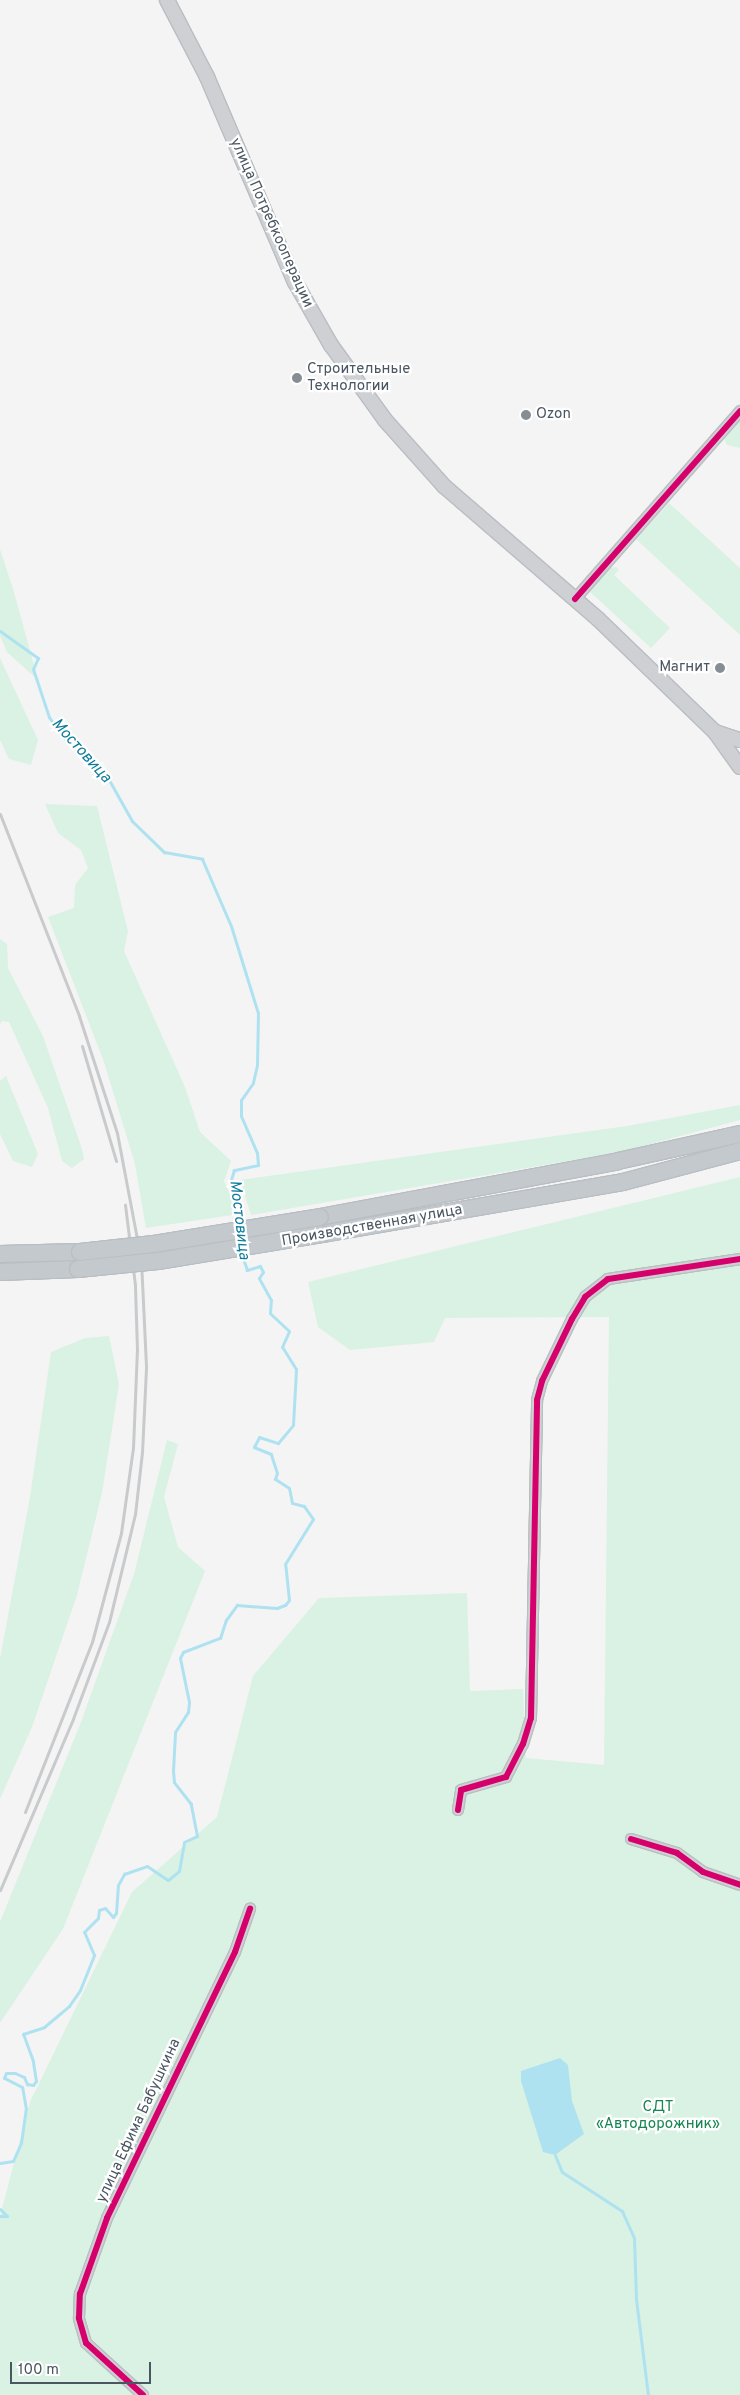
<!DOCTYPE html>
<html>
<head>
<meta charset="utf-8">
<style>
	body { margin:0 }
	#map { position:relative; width:740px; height:2395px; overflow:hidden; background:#f4f4f4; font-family:Overpass,sans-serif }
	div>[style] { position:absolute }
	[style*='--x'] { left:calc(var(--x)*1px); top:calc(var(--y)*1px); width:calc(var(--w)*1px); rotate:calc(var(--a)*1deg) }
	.green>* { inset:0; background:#d9f2e3 }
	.water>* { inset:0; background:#aee2f0 }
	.stream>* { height:3px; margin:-1.5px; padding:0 1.5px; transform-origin:1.5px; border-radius:1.5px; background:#aee2f0 }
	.roads { filter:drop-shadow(1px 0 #b9bec3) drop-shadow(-1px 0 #b9bec3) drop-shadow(0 1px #b9bec3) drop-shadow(0 -1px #b9bec3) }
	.minor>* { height:10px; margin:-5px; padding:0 5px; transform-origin:5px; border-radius:5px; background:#ced0d2 }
	.secondary>* { height:14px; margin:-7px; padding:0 7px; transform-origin:7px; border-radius:7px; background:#ced0d4 }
	.trunk>* { height:16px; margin:-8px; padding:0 8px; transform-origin:8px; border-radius:8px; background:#c4c9cd }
	.rail>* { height:3px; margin:-1.5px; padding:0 1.5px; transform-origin:1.5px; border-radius:1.5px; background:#c9cacc }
	.bridges { filter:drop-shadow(1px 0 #b9bec3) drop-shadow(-1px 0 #b9bec3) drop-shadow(0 1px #b9bec3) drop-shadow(0 -1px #b9bec3) }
	.trunk-bridge>* { height:16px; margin:-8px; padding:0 8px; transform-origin:8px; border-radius:8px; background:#c4c9cd }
	.cycleway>* { height:6px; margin:-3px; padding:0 3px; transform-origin:3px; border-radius:3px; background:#d6006c }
	.dots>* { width:14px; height:14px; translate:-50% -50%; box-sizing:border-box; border:2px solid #fff; border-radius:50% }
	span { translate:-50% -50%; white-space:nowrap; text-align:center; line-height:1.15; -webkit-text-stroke:4.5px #fff; paint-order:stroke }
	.street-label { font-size:15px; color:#4a5661 }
	.poi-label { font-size:15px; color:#4a5661 }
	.left { translate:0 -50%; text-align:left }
	.right { translate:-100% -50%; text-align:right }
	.park-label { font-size:15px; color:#17864f }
	.water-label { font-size:16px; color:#0c7c9b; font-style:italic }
	.scale { position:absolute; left:10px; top:2362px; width:141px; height:22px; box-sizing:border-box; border:2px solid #4a5661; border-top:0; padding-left:6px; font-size:15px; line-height:18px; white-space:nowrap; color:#4a5661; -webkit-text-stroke:4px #fff; paint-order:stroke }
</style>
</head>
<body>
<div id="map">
	<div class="green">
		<i style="clip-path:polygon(740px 417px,740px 448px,727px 445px,723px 437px)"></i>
		<i style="clip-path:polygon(669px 503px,740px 568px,740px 635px,636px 539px)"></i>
		<i style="clip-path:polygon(0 549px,14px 592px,38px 680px,7px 652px,0 636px)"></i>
		<i style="clip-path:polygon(616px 567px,619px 570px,614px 575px,670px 628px,651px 648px,588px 590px,608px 568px)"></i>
		<i style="clip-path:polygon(0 658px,38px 740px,31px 765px,9px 759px,0 740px)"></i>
		<i style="clip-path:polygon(45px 804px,97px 806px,128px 931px,124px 951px,185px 1087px,200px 1132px,231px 1161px,224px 1181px,239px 1214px,146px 1228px,135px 1164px,104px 1062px,48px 917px,74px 908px,75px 885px,88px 868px,81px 850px,58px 833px)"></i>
		<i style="clip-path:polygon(0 939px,7px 944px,8px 968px,43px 1036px,82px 1149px,84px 1159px,72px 1168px,62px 1161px,48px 1108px,9px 1022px,2px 1021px,0 1024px)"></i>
		<i style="clip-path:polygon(6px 1076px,38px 1154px,32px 1167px,13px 1161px,0 1134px,0 1081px)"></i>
		<i style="clip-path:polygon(740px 1105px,740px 1120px,621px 1152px,251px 1215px,240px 1180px,627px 1126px)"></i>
		<i style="clip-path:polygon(740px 1177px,740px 2395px,0 2395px,0 2216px,30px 2102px,132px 1892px,217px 1817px,253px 1676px,319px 1598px,467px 1593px,470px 1691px,523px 1689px,526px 1758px,604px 1765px,609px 1317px,445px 1318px,434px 1342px,350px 1350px,318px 1327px,308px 1282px)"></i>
		<i style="clip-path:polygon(109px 1336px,119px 1384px,102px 1493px,77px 1595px,32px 1727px,0 1799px,0 1659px,30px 1497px,51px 1352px,85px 1338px)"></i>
		<i style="clip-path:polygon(167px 1440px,178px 1444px,164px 1497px,178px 1547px,205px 1571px,63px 1929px,0 2023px,0 1922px,81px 1722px,134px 1574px)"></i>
	</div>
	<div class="water">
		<i style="clip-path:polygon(560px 2058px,568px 2065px,572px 2101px,584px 2134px,555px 2155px,543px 2152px,521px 2081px,521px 2071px)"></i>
	</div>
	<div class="stream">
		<i style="--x:0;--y:631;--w:47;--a:35.4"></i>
		<i style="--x:38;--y:658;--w:12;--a:114"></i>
		<i style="--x:33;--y:669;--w:51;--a:71.6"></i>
		<i style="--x:49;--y:717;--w:22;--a:56"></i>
		<i style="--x:61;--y:735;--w:66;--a:43.2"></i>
		<i style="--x:109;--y:780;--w:47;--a:60.7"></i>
		<i style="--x:132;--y:821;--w:45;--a:44.1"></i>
		<i style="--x:164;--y:852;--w:39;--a:10"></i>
		<i style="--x:202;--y:859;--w:73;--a:66.6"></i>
		<i style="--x:231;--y:926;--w:91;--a:72.8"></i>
		<i style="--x:258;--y:1013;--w:52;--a:91.1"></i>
		<i style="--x:257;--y:1065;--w:18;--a:103"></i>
		<i style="--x:253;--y:1083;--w:21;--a:125"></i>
		<i style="--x:241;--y:1100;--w:16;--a:90"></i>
		<i style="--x:241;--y:1116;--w:40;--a:66.6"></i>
		<i style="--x:257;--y:1153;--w:12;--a:85"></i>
		<i style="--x:258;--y:1165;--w:25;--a:168"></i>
		<i style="--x:234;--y:1170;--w:10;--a:107"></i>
		<i style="--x:231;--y:1180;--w:22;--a:69"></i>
		<i style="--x:239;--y:1201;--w:23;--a:88"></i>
		<i style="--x:555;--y:2155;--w:18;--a:68"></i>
		<i style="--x:562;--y:2172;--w:72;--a:33"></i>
		<i style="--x:622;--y:2211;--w:30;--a:66"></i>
		<i style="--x:634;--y:2238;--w:61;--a:88.1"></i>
		<i style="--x:636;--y:2299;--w:97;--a:82.9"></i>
		<i style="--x:0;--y:2163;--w:13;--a:-9"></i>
		<i style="--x:13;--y:2161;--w:20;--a:-66"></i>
		<i style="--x:21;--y:2143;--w:34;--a:-82"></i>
		<i style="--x:26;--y:2109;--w:22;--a:-100"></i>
		<i style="--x:22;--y:2087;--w:20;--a:-153"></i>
		<i style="--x:4;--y:2078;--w:5;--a:-68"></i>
		<i style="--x:6;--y:2073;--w:9;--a:0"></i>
		<i style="--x:15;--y:2073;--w:10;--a:24"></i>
		<i style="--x:24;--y:2077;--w:8;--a:67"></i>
		<i style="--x:27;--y:2084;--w:6;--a:9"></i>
		<i style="--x:33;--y:2085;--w:5;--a:-53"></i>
		<i style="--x:36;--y:2081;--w:20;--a:-99"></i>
		<i style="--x:33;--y:2061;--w:29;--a:-110"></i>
		<i style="--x:23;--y:2034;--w:22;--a:-18"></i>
		<i style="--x:44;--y:2027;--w:33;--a:-40"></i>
		<i style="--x:69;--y:2006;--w:19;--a:-55"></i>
		<i style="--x:80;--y:1990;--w:38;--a:-68"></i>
		<i style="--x:94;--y:1955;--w:25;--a:-113"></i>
		<i style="--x:84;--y:1932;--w:20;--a:-45"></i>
		<i style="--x:98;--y:1918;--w:8;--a:-83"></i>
		<i style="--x:99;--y:1910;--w:6;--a:-18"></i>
		<i style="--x:105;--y:1908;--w:12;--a:48"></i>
		<i style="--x:113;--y:1917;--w:5;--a:-53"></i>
		<i style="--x:116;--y:1913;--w:28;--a:-86"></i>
		<i style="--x:118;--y:1885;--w:13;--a:-61"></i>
		<i style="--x:124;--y:1874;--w:24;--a:-19"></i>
		<i style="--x:147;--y:1866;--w:25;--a:34"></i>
		<i style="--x:168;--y:1880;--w:14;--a:-39"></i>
		<i style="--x:179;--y:1871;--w:29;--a:-80"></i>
		<i style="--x:184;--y:1842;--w:14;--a:-25"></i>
		<i style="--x:197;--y:1836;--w:33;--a:-101"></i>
		<i style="--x:191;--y:1804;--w:28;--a:-128"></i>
		<i style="--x:174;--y:1782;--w:11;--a:-95"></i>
		<i style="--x:173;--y:1771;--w:39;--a:-87"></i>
		<i style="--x:175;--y:1732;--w:24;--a:-57"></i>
		<i style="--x:188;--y:1712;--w:10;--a:-84"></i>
		<i style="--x:189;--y:1702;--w:45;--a:-101.6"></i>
		<i style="--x:180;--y:1658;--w:7;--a:-63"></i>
		<i style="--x:183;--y:1652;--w:40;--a:-21"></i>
		<i style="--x:220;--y:1638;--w:19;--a:-72"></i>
		<i style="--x:226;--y:1620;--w:19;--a:-54"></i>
		<i style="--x:237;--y:1605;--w:40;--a:4.3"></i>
		<i style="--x:277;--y:1608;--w:9;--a:-21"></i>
		<i style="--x:285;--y:1605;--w:6;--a:-51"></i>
		<i style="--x:289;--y:1600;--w:36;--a:-96"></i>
		<i style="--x:285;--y:1564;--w:53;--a:-58.1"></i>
		<i style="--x:313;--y:1519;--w:16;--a:-125"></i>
		<i style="--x:304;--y:1506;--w:12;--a:-166"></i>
		<i style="--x:292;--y:1503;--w:15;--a:-101"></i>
		<i style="--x:289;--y:1488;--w:17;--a:-147"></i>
		<i style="--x:275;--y:1479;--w:6;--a:-72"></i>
		<i style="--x:277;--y:1473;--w:20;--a:-108"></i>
		<i style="--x:271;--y:1454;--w:18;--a:-158"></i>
		<i style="--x:254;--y:1447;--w:11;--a:-63"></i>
		<i style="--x:259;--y:1437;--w:20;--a:18"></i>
		<i style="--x:278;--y:1443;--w:23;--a:-50"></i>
		<i style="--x:293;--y:1425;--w:56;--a:-86.9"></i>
		<i style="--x:296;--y:1369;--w:26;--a:-122"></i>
		<i style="--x:282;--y:1347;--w:17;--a:-66"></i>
		<i style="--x:289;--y:1331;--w:26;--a:-137"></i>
		<i style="--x:270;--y:1313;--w:13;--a:-86"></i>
		<i style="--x:271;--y:1300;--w:25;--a:-119"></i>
		<i style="--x:259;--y:1278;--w:7;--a:-56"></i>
		<i style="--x:263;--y:1272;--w:7;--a:-117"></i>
		<i style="--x:260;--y:1266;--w:14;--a:163"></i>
		<i style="--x:247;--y:1270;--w:18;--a:-109"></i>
		<i style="--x:0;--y:2209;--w:10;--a:45"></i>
		<i style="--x:7;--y:2216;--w:7;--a:180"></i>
	</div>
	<div class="roads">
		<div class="minor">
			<i style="--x:575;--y:599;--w:250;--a:-48.7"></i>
			<i style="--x:458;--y:1810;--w:20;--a:-81"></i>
			<i style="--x:461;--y:1790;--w:47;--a:-16.1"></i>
			<i style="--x:506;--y:1777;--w:37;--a:-63"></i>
			<i style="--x:523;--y:1744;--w:27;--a:-73"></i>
			<i style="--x:531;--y:1718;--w:318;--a:-88.9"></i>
			<i style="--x:537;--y:1400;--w:20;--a:-75"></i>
			<i style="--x:542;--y:1381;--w:69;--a:-64.2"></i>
			<i style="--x:572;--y:1319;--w:26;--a:-59"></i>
			<i style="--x:585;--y:1297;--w:29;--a:-38"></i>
			<i style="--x:608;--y:1279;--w:134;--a:-8.6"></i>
			<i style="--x:631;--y:1839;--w:48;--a:16.9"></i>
			<i style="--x:677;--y:1853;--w:32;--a:36"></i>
			<i style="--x:703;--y:1872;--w:39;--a:19"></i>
			<i style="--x:143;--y:2395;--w:77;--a:-137.6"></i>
			<i style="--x:86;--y:2343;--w:26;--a:-106"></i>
			<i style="--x:79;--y:2318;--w:24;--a:-88"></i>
			<i style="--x:80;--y:2294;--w:81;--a:-70.4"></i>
			<i style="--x:107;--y:2218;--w:295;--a:-64.3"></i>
			<i style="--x:235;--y:1952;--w:46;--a:-70.8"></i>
		</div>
		<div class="secondary">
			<i style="--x:167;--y:0;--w:87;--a:62.5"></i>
			<i style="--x:207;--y:77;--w:223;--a:66.8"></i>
			<i style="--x:295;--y:282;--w:73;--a:60.3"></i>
			<i style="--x:331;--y:345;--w:92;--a:54.2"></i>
			<i style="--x:385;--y:420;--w:89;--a:48.2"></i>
			<i style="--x:444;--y:486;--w:203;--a:40.8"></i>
			<i style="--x:598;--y:619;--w:163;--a:44"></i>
			<i style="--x:715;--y:732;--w:43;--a:54.5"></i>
			<i style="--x:715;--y:732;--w:26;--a:18"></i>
		</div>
		<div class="trunk">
			<i style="--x:320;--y:1217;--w:303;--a:-10.6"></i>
			<i style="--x:618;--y:1161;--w:125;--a:-12.5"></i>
			<i style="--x:322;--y:1234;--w:305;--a:-9.8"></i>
			<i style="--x:623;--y:1182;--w:121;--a:-14.8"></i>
			<i style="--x:0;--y:1254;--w:80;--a:-1.4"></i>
			<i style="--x:0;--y:1272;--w:78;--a:-2.2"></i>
		</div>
	</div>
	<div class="rail">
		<i style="--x:0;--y:814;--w:217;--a:68.6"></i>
		<i style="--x:79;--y:1016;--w:123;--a:72"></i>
		<i style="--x:117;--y:1133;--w:129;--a:79.3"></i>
		<i style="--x:141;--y:1260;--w:108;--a:87.3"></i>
		<i style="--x:146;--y:1368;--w:84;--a:92.7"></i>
		<i style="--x:142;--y:1452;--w:62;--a:96.4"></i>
		<i style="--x:135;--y:1514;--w:111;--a:103.5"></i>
		<i style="--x:109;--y:1622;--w:103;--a:110.4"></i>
		<i style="--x:73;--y:1719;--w:186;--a:113.1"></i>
		<i style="--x:82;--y:1046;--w:120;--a:73.5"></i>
		<i style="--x:25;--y:1812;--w:183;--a:-68.5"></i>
		<i style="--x:92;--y:1642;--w:113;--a:-75.1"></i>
		<i style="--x:121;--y:1533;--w:86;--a:-82"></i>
		<i style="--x:133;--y:1448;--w:98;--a:-87.7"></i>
		<i style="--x:137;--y:1350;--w:65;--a:-91.8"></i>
		<i style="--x:135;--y:1285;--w:81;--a:-97.1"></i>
	</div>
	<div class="bridges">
		<div class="trunk-bridge">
			<i style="--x:80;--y:1252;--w:74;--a:-6.2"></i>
			<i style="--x:154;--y:1244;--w:168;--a:-9.2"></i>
			<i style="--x:78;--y:1269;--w:80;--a:-5.7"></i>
			<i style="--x:158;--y:1261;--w:166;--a:-9.3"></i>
		</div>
	</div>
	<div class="cycleway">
		<i style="--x:575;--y:599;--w:250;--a:-48.7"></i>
		<i style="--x:458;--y:1810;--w:20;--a:-81"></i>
		<i style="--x:461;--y:1790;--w:47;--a:-16.1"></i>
		<i style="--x:506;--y:1777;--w:37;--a:-63"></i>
		<i style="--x:523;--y:1744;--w:27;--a:-73"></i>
		<i style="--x:531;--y:1718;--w:318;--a:-88.9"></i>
		<i style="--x:537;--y:1400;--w:20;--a:-75"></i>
		<i style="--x:542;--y:1381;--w:69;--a:-64.2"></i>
		<i style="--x:572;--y:1319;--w:26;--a:-59"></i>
		<i style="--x:585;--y:1297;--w:29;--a:-38"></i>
		<i style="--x:608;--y:1279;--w:134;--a:-8.6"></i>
		<i style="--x:631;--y:1839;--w:48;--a:16.9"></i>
		<i style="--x:677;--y:1853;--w:32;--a:36"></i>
		<i style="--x:703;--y:1872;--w:39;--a:19"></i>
		<i style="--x:143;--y:2395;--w:77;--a:-137.6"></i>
		<i style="--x:86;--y:2343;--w:26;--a:-106"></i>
		<i style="--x:79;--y:2318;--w:24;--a:-88"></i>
		<i style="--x:80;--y:2294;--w:81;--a:-70.4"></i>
		<i style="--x:107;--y:2218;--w:295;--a:-64.3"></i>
		<i style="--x:235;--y:1952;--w:46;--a:-70.8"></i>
	</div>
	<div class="dots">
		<i style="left:297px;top:378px;background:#868d94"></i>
		<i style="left:526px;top:415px;background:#868d94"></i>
		<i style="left:720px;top:668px;background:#868d94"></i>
	</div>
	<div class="street-label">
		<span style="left:271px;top:223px;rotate:66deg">улица Потребкооперации</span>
		<span style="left:372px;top:1226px;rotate:-10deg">Производственная улица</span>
		<span style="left:139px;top:2121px;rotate:-65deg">улица Ефима Бабушкина</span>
	</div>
	<div class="poi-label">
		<span class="left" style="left:307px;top:378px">Строительные<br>Технологии</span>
		<span class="left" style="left:536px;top:415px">Ozon</span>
		<span class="right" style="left:710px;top:668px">Магнит</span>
	</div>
	<div class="park-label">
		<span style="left:658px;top:2116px">СДТ<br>«Автодорожник»</span>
	</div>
	<div class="water-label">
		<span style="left:81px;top:751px;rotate:48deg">Мостовица</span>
		<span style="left:239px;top:1220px;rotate:83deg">Мостовица</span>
	</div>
	<div class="scale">100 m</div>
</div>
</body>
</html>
